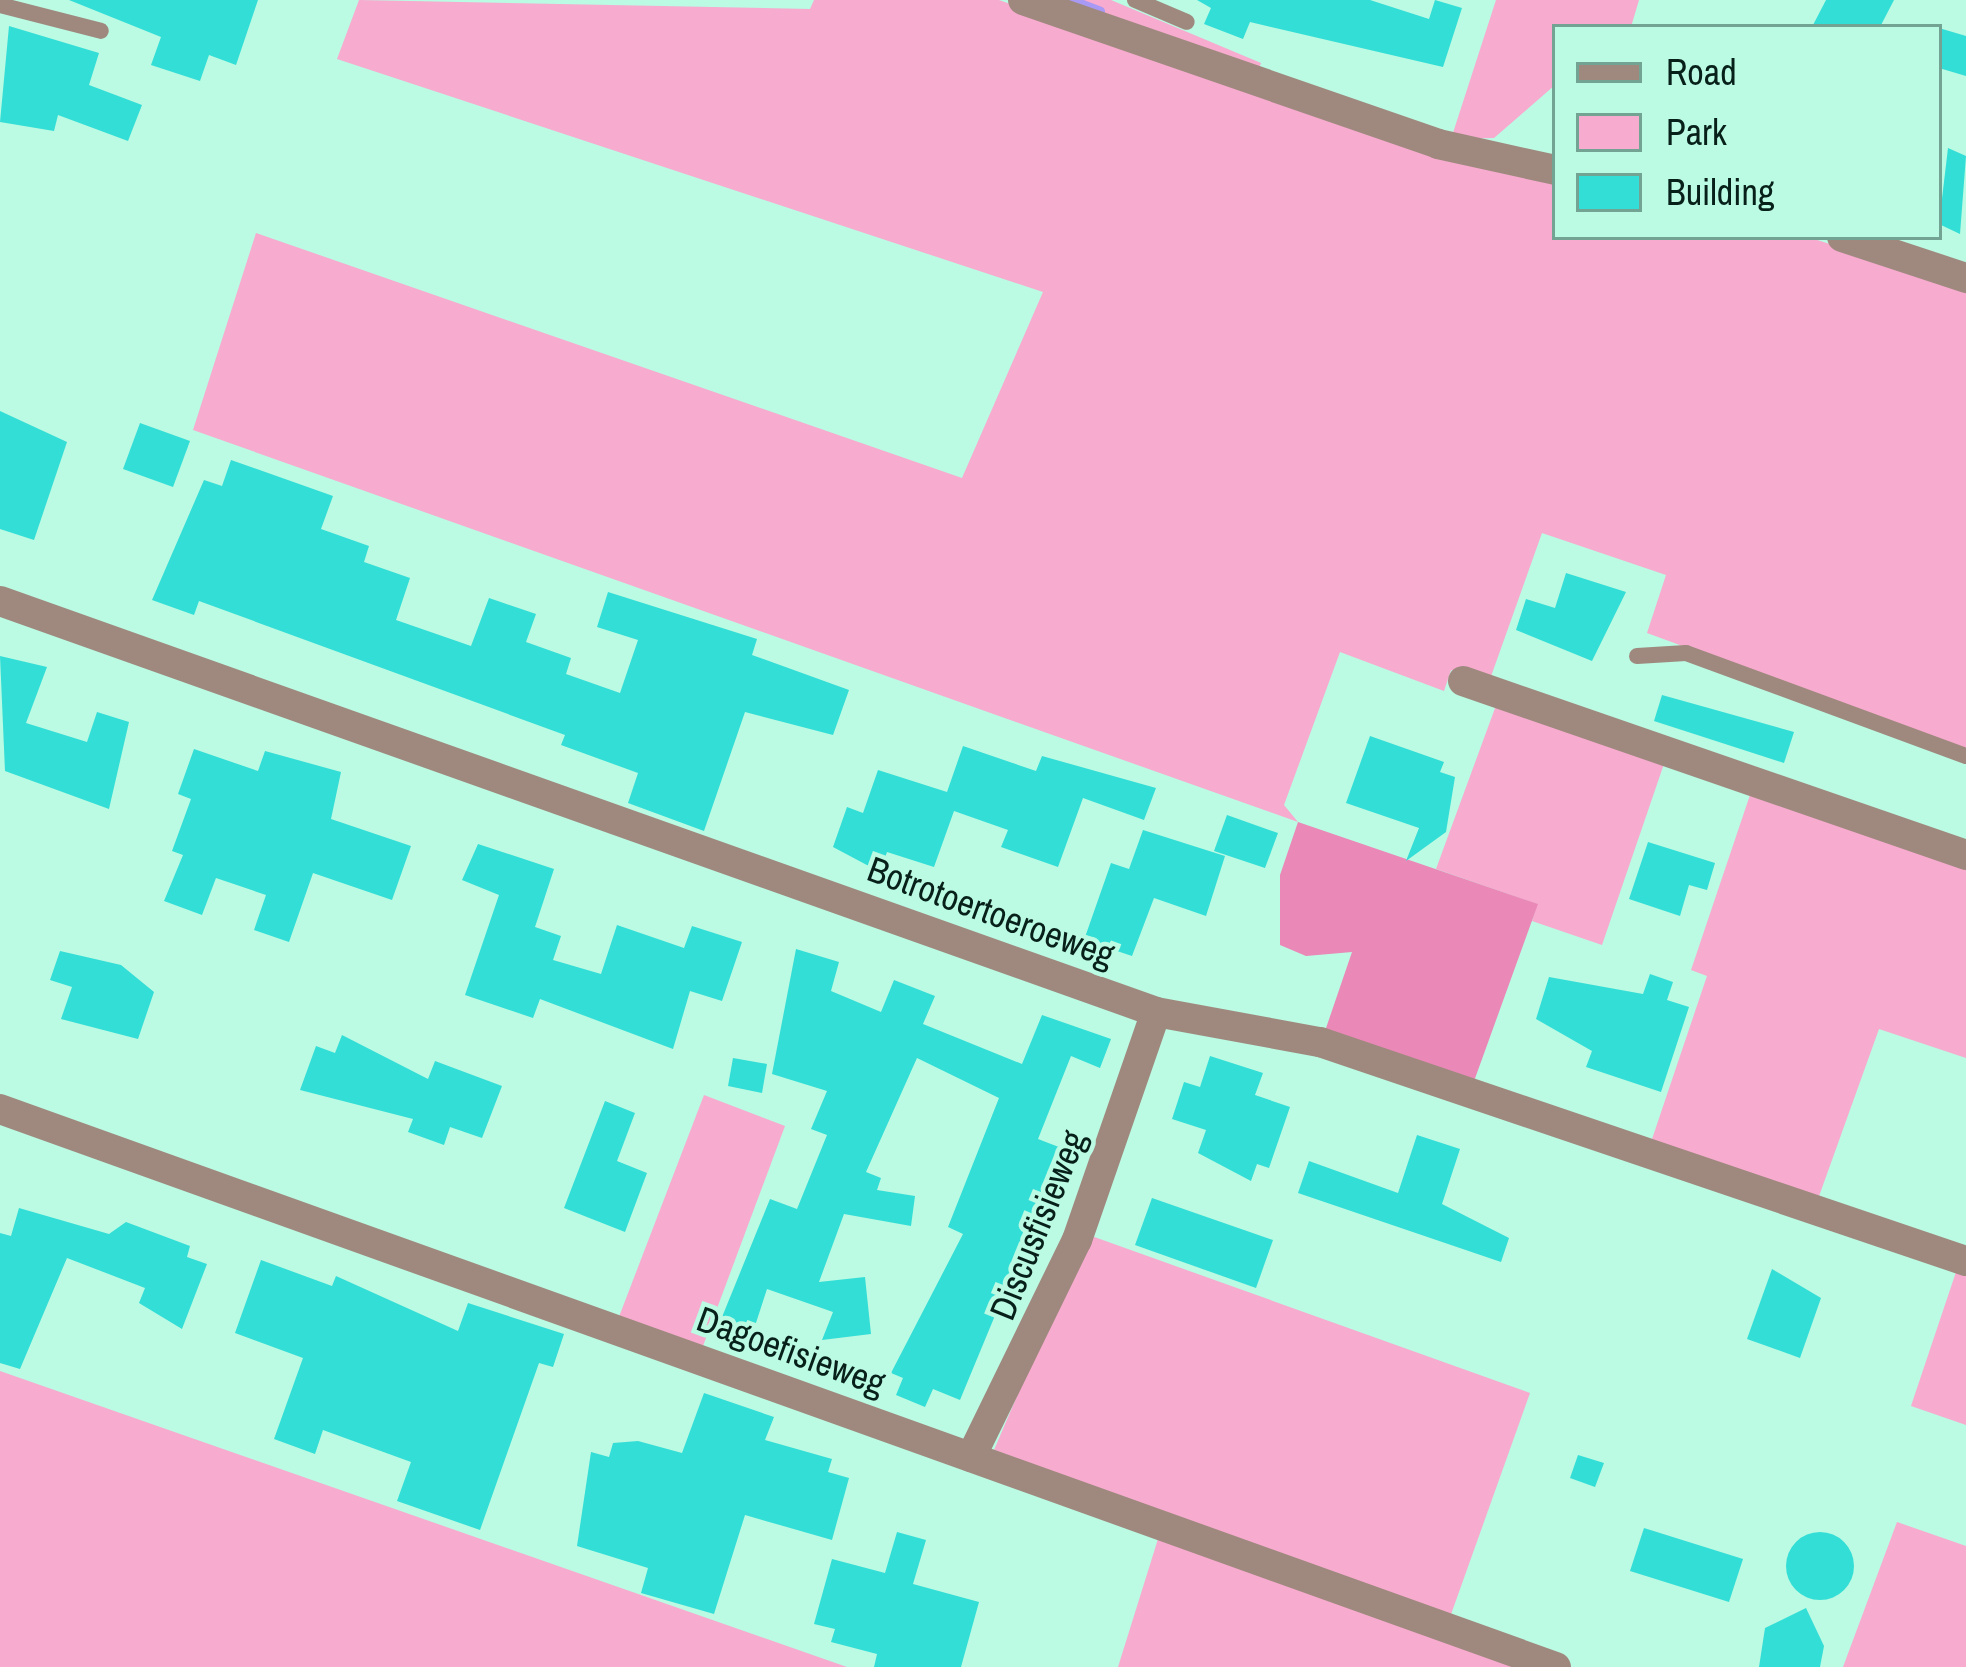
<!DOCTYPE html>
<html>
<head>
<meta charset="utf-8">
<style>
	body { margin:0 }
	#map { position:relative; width:1966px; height:1667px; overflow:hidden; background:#bbfae3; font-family:"Archivo Narrow",sans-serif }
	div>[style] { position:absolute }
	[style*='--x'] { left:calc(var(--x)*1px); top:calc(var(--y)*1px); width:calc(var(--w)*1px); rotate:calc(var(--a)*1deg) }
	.green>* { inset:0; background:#f7abcf }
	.forest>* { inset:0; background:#ea88b7 }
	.stream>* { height:9px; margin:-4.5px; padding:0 4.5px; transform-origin:4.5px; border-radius:4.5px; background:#a899f5 }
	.building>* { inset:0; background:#33ded6 }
	.round { border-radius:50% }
	.service>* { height:16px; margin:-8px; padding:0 8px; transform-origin:8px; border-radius:8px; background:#9f897e }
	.minor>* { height:30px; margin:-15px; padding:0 15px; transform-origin:15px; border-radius:15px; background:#9f897e }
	span { translate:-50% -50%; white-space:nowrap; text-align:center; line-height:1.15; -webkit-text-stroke:9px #bbfae3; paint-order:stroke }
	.street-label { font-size:36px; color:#072019 }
	.legend { position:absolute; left:1552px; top:24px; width:390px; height:216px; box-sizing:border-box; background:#bbfae3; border:3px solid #73a392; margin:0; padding:15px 21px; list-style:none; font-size:36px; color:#072019 }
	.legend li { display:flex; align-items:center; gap:24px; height:60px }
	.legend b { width:60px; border:3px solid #73a392 }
</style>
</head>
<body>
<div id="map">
	<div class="green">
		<i style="clip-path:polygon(359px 0,810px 9px,814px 0,999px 0,1436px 153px,1555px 179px,1555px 237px,1808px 237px,1966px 288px,1966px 750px,1647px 633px,1666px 575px,1542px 533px,1489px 682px,1451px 670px,1444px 691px,1340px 652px,1284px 805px,1298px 822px,193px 430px,256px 233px,962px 478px,1043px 292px,337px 59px)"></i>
		<i style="clip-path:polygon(1041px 0,1111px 0,1261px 63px,1256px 76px)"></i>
		<i style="clip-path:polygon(1496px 0,1639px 0,1631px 27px,1555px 27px,1555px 85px,1494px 138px,1451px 139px)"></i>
		<i style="clip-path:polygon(1498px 700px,1666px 758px,1602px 945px,1532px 921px,1537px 904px,1436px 869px)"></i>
		<i style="clip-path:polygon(1752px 789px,1966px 861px,1966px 1058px,1879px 1029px,1818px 1199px,1649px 1148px,1707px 976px,1691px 970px)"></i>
		<i style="clip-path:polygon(704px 1095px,785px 1126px,700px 1354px,617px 1322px)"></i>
		<i style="clip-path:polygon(1086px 1234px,1530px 1393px,1449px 1620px,994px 1450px)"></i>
		<i style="clip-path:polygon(1957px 1269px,1966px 1272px,1966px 1425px,1911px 1406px)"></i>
		<i style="clip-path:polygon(0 1371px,847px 1667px,0 1667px)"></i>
		<i style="clip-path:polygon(1897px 1522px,1966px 1546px,1966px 1667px,1843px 1667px)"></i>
		<i style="clip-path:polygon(1158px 1539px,1520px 1667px,1118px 1667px)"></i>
	</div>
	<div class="forest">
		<i style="clip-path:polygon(1298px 822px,1538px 904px,1473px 1084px,1324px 1034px,1352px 952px,1306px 956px,1280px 945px,1280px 875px)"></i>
	</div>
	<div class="stream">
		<i style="--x:1072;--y:0;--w:30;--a:21"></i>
	</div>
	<div class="building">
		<i style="clip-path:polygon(69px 0,258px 0,236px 65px,209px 55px,200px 81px,151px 65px,161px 37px)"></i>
		<i style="clip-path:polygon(1197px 0,1370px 0,1429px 19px,1435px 0,1462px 8px,1443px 67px,1250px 22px,1243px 39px,1204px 24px,1211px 8px)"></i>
		<i style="clip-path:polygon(1826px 0,1894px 0,1880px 27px,1812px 27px)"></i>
		<i style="clip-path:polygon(9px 26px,99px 53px,89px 85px,142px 105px,128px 141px,58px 115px,54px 131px,0 122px)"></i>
		<i style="clip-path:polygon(1939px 28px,1966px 36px,1966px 76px,1939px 68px)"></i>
		<i style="clip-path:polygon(1948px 148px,1966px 156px,1960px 234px,1939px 224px)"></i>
		<i style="clip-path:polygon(0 411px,67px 442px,34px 540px,0 529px)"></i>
		<i style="clip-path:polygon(140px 423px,190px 441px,173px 487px,123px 469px)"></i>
		<i style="clip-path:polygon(231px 460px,333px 496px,321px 529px,369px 546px,364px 562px,410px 578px,396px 620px,471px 646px,489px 598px,536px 614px,526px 642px,571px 658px,566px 674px,620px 693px,638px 640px,597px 627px,608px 592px,757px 639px,752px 655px,849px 690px,833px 735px,745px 712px,704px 831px,628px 803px,638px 773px,561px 745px,565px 735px,199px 601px,194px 615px,152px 600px,204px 480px,222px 486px)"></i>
		<i style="clip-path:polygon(1566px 573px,1626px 592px,1592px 661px,1516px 630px,1526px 599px,1555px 608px)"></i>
		<i style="clip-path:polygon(0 656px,47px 667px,26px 723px,87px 742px,97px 712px,129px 722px,109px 809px,5px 771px)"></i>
		<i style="clip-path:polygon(1662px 695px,1794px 732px,1784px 763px,1654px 721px)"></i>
		<i style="clip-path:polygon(1370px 736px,1444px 762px,1440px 772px,1455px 777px,1446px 832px,1406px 861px,1419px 828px,1346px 803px)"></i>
		<i style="clip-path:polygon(963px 746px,1036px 771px,1042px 756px,1156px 788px,1144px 820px,1083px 798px,1058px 867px,1001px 847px,1008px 830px,954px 811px,934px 867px,887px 852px,880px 872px,833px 847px,847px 807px,863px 813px,878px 770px,947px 792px)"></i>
		<i style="clip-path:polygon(194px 749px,258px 771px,265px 751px,341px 772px,331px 819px,411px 846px,392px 900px,313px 873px,289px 942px,254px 930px,266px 895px,216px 878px,202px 915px,164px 901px,183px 855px,172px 851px,191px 799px,178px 794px)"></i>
		<i style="clip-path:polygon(1227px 815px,1278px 833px,1265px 868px,1214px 851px)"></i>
		<i style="clip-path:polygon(1143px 830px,1225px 856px,1206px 916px,1154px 898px,1132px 956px,1084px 940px,1111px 863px,1129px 869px)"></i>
		<i style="clip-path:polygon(1648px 842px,1715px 863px,1707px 890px,1689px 885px,1680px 916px,1629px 899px)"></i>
		<i style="clip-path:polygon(478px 844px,554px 869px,535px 927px,561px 936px,553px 960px,601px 974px,617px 925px,684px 948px,692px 926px,742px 942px,722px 1001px,690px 991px,673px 1049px,540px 999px,533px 1018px,465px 995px,499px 895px,462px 880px)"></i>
		<i style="clip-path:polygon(796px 949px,839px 962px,831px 991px,881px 1012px,894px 980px,935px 996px,923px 1024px,1022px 1064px,1042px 1015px,1111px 1039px,1100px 1068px,1071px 1056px,1038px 1139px,1064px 1149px,960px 1400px,933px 1389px,925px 1407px,896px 1395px,903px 1378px,891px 1373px,963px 1234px,948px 1227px,999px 1098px,917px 1058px,866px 1172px,881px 1178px,877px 1190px,915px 1196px,911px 1226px,844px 1214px,819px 1282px,865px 1277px,871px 1334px,822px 1340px,833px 1312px,767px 1289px,753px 1332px,720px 1322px,770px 1199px,797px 1209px,827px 1135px,811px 1129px,827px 1091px,772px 1074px)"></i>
		<i style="clip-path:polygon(60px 951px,121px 965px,154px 992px,138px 1039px,61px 1019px,72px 987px,50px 980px)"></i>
		<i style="clip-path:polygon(1650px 974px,1673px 982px,1667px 1000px,1689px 1007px,1661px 1092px,1586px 1067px,1592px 1051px,1536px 1019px,1549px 977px,1643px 994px)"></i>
		<i style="clip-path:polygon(342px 1035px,428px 1079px,435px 1061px,502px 1086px,482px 1138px,450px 1127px,444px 1145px,408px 1132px,413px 1119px,300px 1090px,316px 1046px,335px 1053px)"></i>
		<i style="clip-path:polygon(1210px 1056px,1263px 1073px,1255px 1095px,1290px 1107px,1269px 1168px,1257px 1164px,1251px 1181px,1198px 1153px,1206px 1130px,1172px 1119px,1184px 1082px,1200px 1087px)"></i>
		<i style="clip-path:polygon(733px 1058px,767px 1064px,762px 1093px,728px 1086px)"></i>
		<i style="clip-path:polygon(605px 1101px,635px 1113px,617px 1161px,647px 1173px,625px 1232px,564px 1208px)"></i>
		<i style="clip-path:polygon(1417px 1135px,1460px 1149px,1442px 1204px,1509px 1238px,1501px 1262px,1298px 1193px,1309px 1161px,1398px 1193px)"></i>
		<i style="clip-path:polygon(1152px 1198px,1273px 1240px,1256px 1288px,1135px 1245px)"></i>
		<i style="clip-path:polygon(19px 1208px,109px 1234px,126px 1222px,190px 1246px,187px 1257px,207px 1264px,182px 1329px,139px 1303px,145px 1288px,67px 1258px,20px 1369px,0 1363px,0 1233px,11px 1236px)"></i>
		<i style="clip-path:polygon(261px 1260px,332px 1286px,336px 1276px,458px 1331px,468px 1303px,564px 1334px,553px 1367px,539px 1363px,480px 1530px,397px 1501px,411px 1462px,323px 1430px,315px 1454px,274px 1439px,303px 1358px,235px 1333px)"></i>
		<i style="clip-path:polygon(1772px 1269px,1821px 1298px,1800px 1358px,1747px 1339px)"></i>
		<i style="clip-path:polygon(704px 1393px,774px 1417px,765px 1440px,832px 1459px,828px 1472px,849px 1478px,832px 1540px,745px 1515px,714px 1614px,641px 1593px,648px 1568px,577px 1546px,591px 1452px,609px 1457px,613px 1443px,638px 1441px,682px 1453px)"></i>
		<i style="clip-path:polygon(1578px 1455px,1604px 1463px,1595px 1487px,1570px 1478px)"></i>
		<i style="clip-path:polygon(1644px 1528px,1743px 1559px,1729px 1602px,1630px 1571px)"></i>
		<i class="round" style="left:1786px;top:1532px;width:68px;height:68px"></i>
		<i style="clip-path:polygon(897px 1532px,926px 1540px,913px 1584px,979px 1602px,961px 1667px,874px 1667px,877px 1654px,831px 1642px,835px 1629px,814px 1624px,832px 1559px,885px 1573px)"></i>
		<i style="clip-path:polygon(1806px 1608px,1824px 1646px,1820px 1667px,1759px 1667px,1765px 1628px)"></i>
	</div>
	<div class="service">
		<i style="--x:1135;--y:0;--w:56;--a:22.9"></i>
		<i style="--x:0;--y:5;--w:104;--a:14.4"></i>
		<i style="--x:1637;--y:656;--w:49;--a:-3.5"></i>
		<i style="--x:1686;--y:653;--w:298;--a:20.2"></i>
	</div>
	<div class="minor">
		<i style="--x:1023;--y:0;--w:439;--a:19.1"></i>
		<i style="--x:1438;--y:144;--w:120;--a:12.5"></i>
		<i style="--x:1842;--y:237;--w:131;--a:18.3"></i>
		<i style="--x:0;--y:601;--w:1227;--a:19.57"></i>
		<i style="--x:1156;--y:1012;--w:167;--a:10.4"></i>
		<i style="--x:1320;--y:1042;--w:682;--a:18.73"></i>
		<i style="--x:1463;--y:681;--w:532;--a:19.08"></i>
		<i style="--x:0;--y:1109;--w:1653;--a:19.73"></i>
		<i style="--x:971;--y:1457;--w:242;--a:-64"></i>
		<i style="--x:1077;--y:1240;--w:241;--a:-70.9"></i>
	</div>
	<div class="street-label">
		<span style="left:991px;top:912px;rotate:20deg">Botrotoertoeroeweg</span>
		<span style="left:1038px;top:1225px;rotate:-68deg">Discusfisieweg</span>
		<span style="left:791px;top:1351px;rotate:20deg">Dagoefisieweg</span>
	</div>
	<ul class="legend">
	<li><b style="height:15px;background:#9f897e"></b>Road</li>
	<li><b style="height:33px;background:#f7abcf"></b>Park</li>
	<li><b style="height:33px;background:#33ded6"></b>Building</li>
	</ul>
</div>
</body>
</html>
